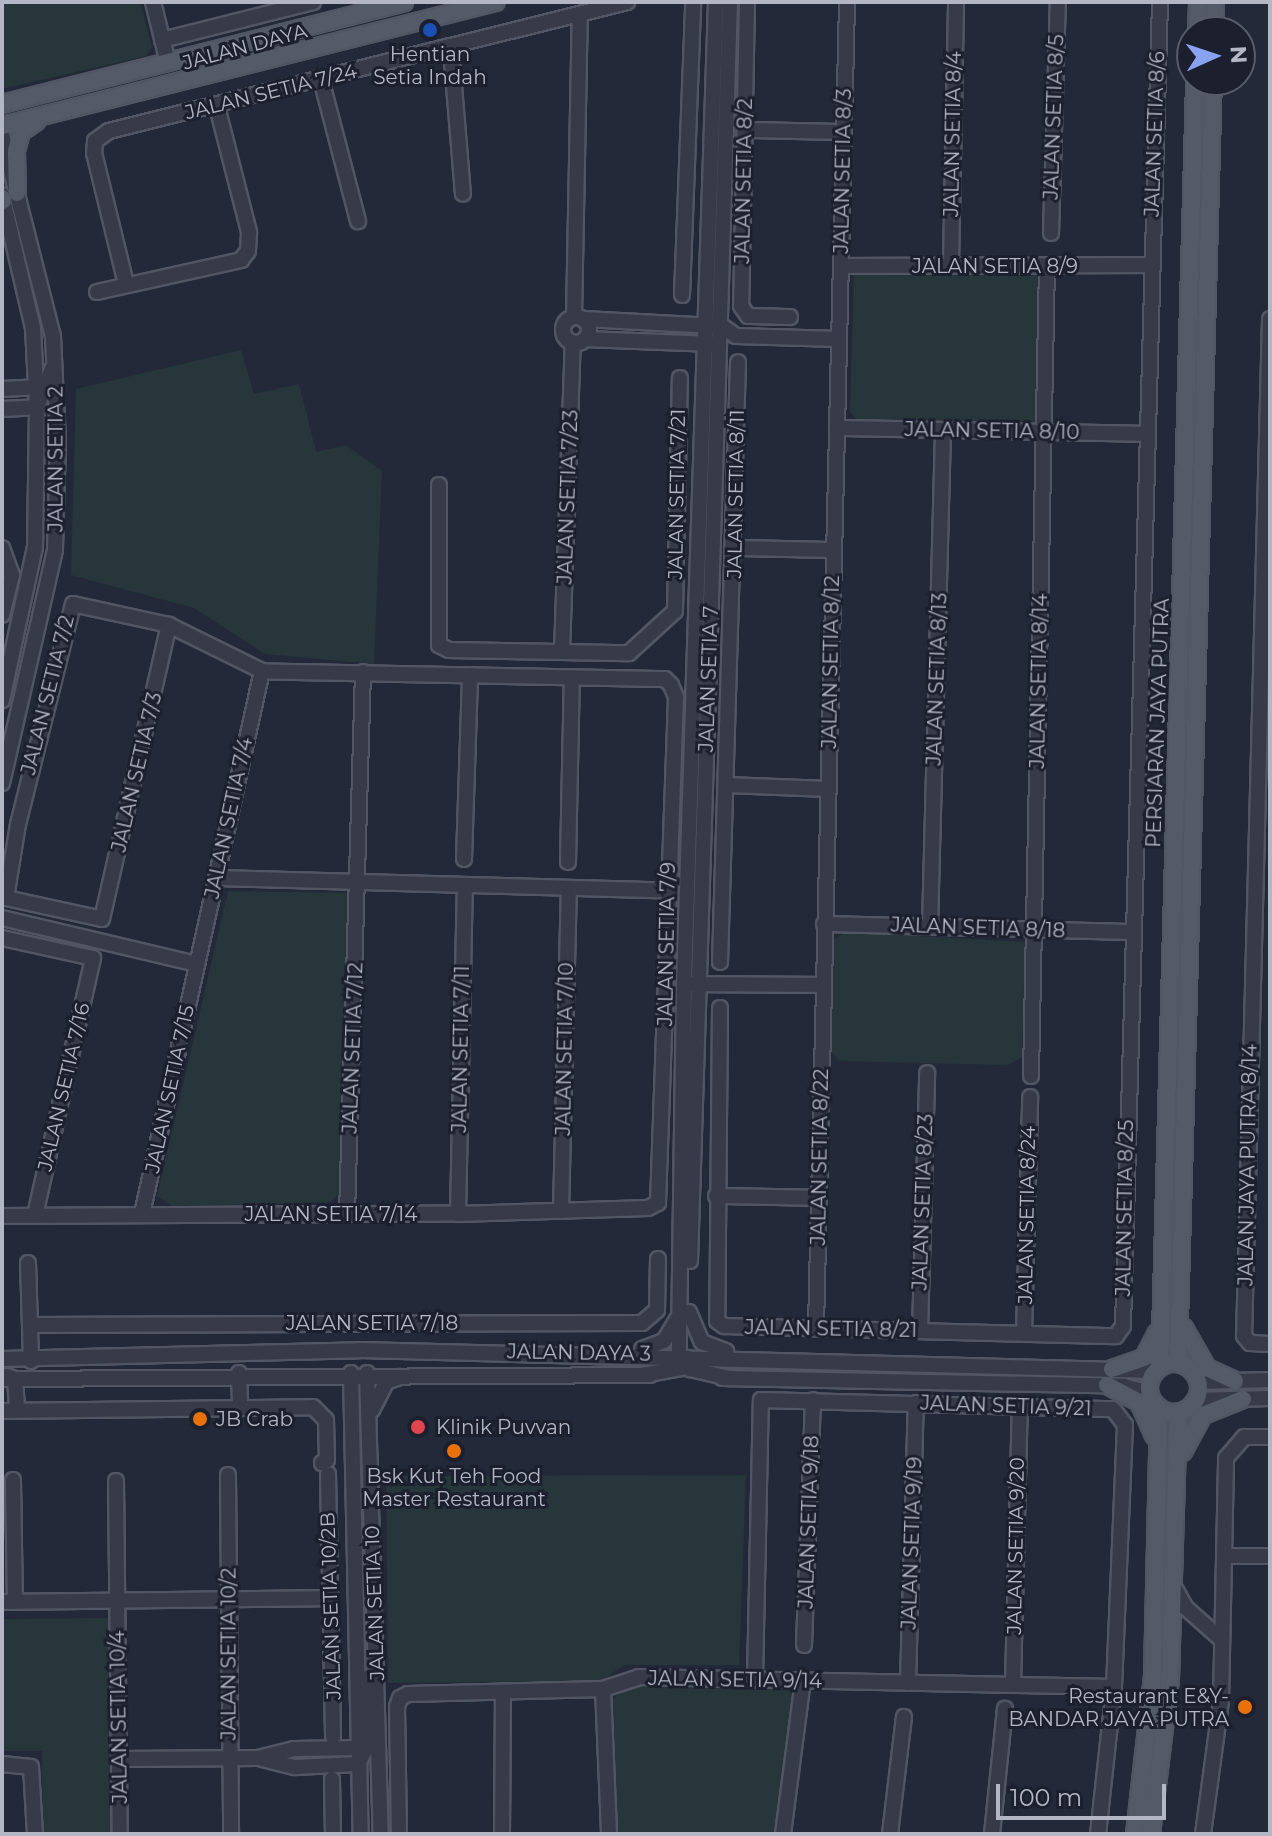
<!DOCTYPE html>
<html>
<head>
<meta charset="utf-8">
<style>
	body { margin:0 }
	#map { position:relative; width:1272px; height:1836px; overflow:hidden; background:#232939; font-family:Montserrat,sans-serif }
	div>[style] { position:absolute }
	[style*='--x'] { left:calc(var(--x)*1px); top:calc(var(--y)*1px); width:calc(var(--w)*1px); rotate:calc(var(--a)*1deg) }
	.green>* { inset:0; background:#26363b }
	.roads { filter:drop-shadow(2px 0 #525664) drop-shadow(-2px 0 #525664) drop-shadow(0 2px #525664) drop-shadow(0 -2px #525664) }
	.minor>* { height:14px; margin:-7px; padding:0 7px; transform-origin:7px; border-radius:7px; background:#373b49 }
	.minor>.ring { margin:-7px; padding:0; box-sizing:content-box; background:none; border:14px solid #373b49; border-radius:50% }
	.major>* { height:16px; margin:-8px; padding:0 8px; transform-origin:8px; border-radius:8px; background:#555a69 }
	.major>.ring { margin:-8px; padding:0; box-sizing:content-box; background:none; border:16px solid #555a69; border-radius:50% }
	.dots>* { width:22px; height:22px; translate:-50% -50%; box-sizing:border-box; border:4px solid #1c202e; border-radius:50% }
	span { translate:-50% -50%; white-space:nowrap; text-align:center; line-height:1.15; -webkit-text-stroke:6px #1c202e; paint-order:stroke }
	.street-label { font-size:20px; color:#b2b6c5 }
	.poi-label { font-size:20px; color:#b2b6c5 }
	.left { translate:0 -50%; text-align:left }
	.right { translate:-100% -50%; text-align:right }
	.frame { position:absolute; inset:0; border:4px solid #b2b6c5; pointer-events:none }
	.north { position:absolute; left:1176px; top:16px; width:80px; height:80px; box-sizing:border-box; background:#1c202e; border:2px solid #585c6a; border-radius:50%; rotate:87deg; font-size:22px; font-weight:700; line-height:32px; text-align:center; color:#b2b6c5 }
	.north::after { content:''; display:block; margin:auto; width:28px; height:36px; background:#8aa2f2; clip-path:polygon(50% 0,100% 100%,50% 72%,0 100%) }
	.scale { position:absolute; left:996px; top:1784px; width:170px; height:36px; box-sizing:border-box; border:4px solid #b2b6c5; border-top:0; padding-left:10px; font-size:24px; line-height:28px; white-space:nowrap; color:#b2b6c5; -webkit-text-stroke:6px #1c202e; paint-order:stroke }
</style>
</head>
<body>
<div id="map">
	<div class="green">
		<i style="clip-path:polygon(2px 2px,140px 2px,152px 47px,146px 56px,2px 89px)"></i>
		<i style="clip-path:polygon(854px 270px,1039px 270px,1037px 424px,858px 422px,850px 411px)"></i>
		<i style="clip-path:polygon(241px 350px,254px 394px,299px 384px,316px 452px,346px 445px,382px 471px,374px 664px,265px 654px,194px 608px,71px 575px,76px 389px)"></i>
		<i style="clip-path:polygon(228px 891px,353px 893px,339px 1193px,331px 1202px,172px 1206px,157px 1196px)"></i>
		<i style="clip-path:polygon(845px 932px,1025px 942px,1022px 1057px,1008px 1065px,839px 1061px,829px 1049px,832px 941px)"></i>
		<i style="clip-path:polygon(746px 1475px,739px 1665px,625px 1665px,600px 1681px,388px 1683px,386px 1476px)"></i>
		<i style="clip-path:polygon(109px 1618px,111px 1834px,43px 1834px,42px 1751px,2px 1751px,2px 1619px)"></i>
		<i style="clip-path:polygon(632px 1683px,787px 1686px,793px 1696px,777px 1834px,615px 1834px,612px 1700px)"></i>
	</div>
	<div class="roads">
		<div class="minor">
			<i style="--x:153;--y:2;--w:63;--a:76.2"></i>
			<i style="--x:716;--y:2;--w:983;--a:91.87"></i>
			<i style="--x:684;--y:984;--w:371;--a:90.8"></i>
			<i style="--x:679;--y:1355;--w:18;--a:52"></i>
			<i style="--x:690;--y:1369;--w:41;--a:12.7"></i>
			<i style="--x:747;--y:2;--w:304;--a:91.1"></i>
			<i style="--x:741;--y:306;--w:12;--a:55"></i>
			<i style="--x:748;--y:316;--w:42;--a:1.4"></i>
			<i style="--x:162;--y:40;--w:156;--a:-14.1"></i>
			<i style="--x:451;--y:49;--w:145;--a:85.3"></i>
			<i style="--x:321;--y:79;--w:147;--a:75.4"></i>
			<i style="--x:746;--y:130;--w:98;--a:1.2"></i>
			<i style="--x:2;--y:135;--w:207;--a:75.8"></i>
			<i style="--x:53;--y:336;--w:105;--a:87.3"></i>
			<i style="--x:58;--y:441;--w:109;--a:91.6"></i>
			<i style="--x:55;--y:550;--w:239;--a:102.8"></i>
			<i style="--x:2;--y:195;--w:137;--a:76.9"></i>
			<i style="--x:33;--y:328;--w:79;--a:87.1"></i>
			<i style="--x:37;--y:407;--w:140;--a:90.8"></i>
			<i style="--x:35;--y:547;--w:157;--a:102.2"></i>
			<i style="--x:1051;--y:233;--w:231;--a:-88.3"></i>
			<i style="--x:951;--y:265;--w:263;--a:-88.9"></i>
			<i style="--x:841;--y:266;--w:309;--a:-0.2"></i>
			<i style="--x:126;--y:284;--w:135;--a:-103.7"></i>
			<i style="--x:94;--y:153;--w:12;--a:-85"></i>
			<i style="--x:95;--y:141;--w:17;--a:-36"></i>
			<i style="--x:109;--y:131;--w:534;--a:-13.98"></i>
			<i style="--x:97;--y:292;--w:148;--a:-12.5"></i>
			<i style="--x:241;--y:260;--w:11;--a:-52"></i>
			<i style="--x:248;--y:251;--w:19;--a:-87"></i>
			<i style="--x:249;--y:232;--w:130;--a:-104.3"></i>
			<i style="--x:682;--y:295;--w:293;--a:-87.8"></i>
			<i style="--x:574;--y:317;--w:302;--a:-88.9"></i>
			<i class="ring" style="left:563px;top:317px;width:12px;height:12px"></i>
			<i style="--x:584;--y:319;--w:130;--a:3.1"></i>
			<i style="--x:1270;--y:319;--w:1017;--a:91.46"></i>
			<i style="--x:1244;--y:1336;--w:9;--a:49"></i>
			<i style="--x:1250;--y:1343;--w:20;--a:3"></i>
			<i style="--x:722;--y:326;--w:17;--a:36"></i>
			<i style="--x:736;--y:336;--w:103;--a:1.7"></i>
			<i style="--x:585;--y:339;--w:128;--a:2.2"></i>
			<i style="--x:2;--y:389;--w:34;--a:-3"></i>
			<i style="--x:36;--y:387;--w:10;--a:53"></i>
			<i style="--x:2;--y:409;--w:35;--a:-3"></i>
			<i style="--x:37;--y:407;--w:41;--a:-68.5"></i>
			<i style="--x:837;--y:428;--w:309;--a:1.1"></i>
			<i style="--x:439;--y:485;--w:160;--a:90"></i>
			<i style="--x:439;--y:645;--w:11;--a:27"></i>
			<i style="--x:449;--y:650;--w:180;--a:1"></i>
			<i style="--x:629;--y:653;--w:62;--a:-42.4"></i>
			<i style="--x:675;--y:611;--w:233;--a:-88.8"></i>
			<i style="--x:2;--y:548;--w:29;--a:70"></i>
			<i style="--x:12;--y:575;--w:41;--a:104"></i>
			<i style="--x:736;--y:548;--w:98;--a:1.2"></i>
			<i style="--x:562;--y:651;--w:309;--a:-88"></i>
			<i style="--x:727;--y:785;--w:101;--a:2.3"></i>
			<i style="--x:464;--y:859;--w:184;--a:-88.1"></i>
			<i style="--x:568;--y:862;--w:184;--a:-88.8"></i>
			<i style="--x:216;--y:878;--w:452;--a:1.6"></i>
			<i style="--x:2;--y:918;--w:200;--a:13.3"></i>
			<i style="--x:824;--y:924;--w:308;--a:1.5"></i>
			<i style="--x:930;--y:927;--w:497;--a:-88.5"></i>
			<i style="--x:2;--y:938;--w:93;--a:12.4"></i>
			<i style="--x:93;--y:958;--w:264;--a:102.7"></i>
			<i style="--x:720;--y:962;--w:600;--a:-88.28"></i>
			<i style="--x:687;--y:984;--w:136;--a:0.4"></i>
			<i style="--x:720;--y:1008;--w:313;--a:90.5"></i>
			<i style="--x:717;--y:1321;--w:9;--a:36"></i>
			<i style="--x:724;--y:1326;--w:392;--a:1.5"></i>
			<i style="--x:1116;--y:1336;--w:12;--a:-55"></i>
			<i style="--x:1123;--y:1326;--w:1325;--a:-88.4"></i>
			<i style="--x:1031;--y:1076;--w:811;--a:-88.87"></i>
			<i style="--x:716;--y:1196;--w:103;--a:1.1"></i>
			<i style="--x:561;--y:1211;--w:323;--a:-88.6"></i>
			<i style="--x:142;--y:1214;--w:556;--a:-77.54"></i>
			<i style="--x:347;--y:1214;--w:542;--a:-88.31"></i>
			<i style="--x:458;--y:1214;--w:329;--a:-88.8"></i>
			<i style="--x:2;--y:1216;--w:456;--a:-0.3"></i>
			<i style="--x:458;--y:1214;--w:190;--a:-1.8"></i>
			<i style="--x:648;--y:1208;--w:11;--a:-27"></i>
			<i style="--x:658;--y:1203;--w:506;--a:-87.96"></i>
			<i style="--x:676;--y:697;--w:13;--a:-113"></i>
			<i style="--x:671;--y:685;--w:8;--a:-135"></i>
			<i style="--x:665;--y:679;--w:403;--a:-178.9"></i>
			<i style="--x:262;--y:671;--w:104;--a:-153.7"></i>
			<i style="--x:169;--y:625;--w:98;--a:-167.7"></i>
			<i style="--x:73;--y:604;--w:227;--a:104"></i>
			<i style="--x:18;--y:824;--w:75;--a:99.2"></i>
			<i style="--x:6;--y:898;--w:98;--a:12.3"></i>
			<i style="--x:102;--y:919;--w:302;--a:-77.2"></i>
			<i style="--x:690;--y:1261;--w:1260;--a:-88.18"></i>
			<i style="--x:28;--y:1263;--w:98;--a:88.2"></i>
			<i style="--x:689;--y:1312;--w:33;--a:67"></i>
			<i style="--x:702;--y:1342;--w:26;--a:21"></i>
			<i style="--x:30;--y:1325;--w:612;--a:-0.19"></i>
			<i style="--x:642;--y:1323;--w:20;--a:-41"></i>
			<i style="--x:657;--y:1310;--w:51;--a:-88.9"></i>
			<i style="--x:816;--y:1328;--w:1326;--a:-88.66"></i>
			<i style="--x:920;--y:1331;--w:258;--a:-88.4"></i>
			<i style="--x:1024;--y:1334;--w:237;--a:-88.5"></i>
			<i style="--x:642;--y:1349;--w:23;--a:-20"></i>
			<i style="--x:664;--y:1341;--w:27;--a:-59"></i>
			<i style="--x:2;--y:1359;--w:358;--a:-1.4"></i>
			<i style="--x:360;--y:1350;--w:796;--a:1.51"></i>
			<i style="--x:239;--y:1373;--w:35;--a:88"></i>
			<i style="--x:351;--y:1373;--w:461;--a:88.8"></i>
			<i style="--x:367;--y:1373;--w:461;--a:88.3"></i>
			<i style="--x:642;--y:1375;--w:40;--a:-10"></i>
			<i style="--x:681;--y:1368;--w:12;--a:-59"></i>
			<i style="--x:7;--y:1376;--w:9;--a:21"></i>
			<i style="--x:15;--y:1379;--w:31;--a:86"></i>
			<i style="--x:722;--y:1378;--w:402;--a:1.1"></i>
			<i style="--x:1124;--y:1386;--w:27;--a:15"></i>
			<i style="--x:2;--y:1379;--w:648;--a:-0.35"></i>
			<i style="--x:1198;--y:1382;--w:72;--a:-1.6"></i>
			<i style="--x:1195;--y:1400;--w:75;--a:-1.5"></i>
			<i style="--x:372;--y:1410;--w:31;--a:-63"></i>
			<i style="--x:386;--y:1382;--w:15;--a:-20"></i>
			<i style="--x:2;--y:1411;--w:311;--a:-0.7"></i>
			<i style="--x:313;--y:1407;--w:18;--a:45"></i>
			<i style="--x:326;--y:1420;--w:40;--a:88.6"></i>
			<i style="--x:327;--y:1460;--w:6;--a:149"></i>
			<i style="--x:328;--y:1474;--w:263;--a:88.9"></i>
			<i style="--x:228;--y:1475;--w:359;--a:89.5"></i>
			<i style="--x:13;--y:1480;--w:122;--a:89.1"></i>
			<i style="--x:116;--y:1481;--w:353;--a:89.4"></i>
			<i style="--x:1224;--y:1556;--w:46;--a:0"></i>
			<i style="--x:1173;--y:1585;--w:26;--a:61"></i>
			<i style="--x:1186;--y:1608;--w:48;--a:41.6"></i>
			<i style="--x:2;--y:1602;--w:329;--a:-0.7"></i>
			<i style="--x:804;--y:1645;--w:245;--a:-87.9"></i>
			<i style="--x:755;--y:1679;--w:279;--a:-88.8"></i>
			<i style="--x:761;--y:1400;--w:352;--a:1.5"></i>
			<i style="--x:1113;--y:1409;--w:20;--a:53"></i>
			<i style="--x:1125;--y:1425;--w:262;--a:92.4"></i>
			<i style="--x:1114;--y:1687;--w:148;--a:96.2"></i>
			<i style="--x:908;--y:1683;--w:280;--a:-88.4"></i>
			<i style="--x:1013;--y:1685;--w:279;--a:-88.6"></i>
			<i style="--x:603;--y:1689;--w:145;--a:87.6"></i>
			<i style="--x:119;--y:1759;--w:139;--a:-0.4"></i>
			<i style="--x:258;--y:1758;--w:37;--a:-14"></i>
			<i style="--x:294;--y:1749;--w:64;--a:-0.9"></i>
			<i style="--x:358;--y:1748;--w:8;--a:67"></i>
			<i style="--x:262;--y:1759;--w:34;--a:14"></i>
			<i style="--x:295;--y:1767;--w:63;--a:-2.7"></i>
			<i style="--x:358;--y:1764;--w:25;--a:-63"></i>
			<i style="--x:369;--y:1742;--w:65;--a:-90"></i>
			<i style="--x:2;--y:1764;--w:29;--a:6"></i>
			<i style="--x:31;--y:1767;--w:67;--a:86.6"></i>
			<i style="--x:332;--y:1779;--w:55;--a:89"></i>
			<i style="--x:399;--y:1834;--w:127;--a:-90.9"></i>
			<i style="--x:397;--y:1707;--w:9;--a:-72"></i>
			<i style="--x:400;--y:1698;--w:9;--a:-27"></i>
			<i style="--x:408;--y:1694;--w:195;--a:-1.5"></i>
			<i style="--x:603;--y:1689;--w:38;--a:-18"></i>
			<i style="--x:639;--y:1677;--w:475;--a:1.2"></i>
			<i style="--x:502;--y:1834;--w:142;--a:-89.6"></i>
			<i style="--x:783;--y:1834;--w:154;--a:-82.6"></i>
			<i style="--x:890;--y:1834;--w:118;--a:-83.2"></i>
			<i style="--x:992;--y:1834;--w:126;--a:-84.1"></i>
			<i style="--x:1203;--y:1834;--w:134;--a:-82.3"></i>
			<i style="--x:1221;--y:1701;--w:243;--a:-88.8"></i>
			<i style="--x:1226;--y:1458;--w:28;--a:-49"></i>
			<i style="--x:1244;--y:1437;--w:26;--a:0"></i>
		</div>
		<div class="major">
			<i style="--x:1197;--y:32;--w:30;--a:-88"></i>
			<i style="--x:1214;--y:32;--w:30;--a:-88"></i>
			<i style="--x:2;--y:104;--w:415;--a:-14.2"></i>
			<i style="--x:2;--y:126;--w:509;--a:-14.09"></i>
			<i style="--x:17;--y:193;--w:42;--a:-91.4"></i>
			<i style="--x:16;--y:151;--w:20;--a:-75"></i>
			<i style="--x:21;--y:132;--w:19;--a:-35"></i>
			<i style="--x:2;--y:198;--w:3;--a:72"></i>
			<i style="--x:1184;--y:1328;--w:46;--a:60.1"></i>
			<i style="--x:1207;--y:1368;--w:31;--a:25"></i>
			<i style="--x:1178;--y:1363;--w:1283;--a:-88.44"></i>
			<i class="ring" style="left:1149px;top:1363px;width:34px;height:34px"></i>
			<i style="--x:1160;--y:1367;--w:1287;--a:-88.44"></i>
			<i style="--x:1112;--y:1369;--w:34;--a:-19"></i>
			<i style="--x:1144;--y:1358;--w:28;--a:-63"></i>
			<i style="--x:1107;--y:1385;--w:36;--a:28"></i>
			<i style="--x:1139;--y:1402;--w:37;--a:66"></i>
			<i style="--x:1183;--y:1452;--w:42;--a:-61.6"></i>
			<i style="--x:1203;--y:1415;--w:43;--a:-21.8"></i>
			<i style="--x:1135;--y:1834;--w:160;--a:-83.5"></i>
			<i style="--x:1153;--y:1675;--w:267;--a:-88.7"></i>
			<i style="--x:1151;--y:1834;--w:156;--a:-83"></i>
			<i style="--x:1170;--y:1679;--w:267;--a:-88.3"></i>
		</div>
	</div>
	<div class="dots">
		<i style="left:430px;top:30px;background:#1a4fb4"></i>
		<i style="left:200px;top:1419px;background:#e8710a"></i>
		<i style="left:418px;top:1427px;background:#e0444e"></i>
		<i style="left:454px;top:1451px;background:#e8710a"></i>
		<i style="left:1245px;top:1707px;background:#e8710a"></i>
	</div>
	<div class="street-label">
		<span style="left:245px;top:47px;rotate:-15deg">JALAN DAYA</span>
		<span style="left:271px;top:92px;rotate:-14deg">JALAN SETIA 7/24</span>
		<span style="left:1054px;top:117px;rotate:-88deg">JALAN SETIA 8/5</span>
		<span style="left:953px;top:134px;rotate:-89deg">JALAN SETIA 8/4</span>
		<span style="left:1155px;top:134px;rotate:-88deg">JALAN SETIA 8/6</span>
		<span style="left:843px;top:171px;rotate:-89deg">JALAN SETIA 8/3</span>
		<span style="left:744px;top:181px;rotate:-89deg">JALAN SETIA 8/2</span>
		<span style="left:995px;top:266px">JALAN SETIA 8/9</span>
		<span style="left:992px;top:431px;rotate:1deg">JALAN SETIA 8/10</span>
		<span style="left:56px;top:459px;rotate:-90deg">JALAN SETIA 2</span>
		<span style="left:677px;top:494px;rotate:-89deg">JALAN SETIA 7/21</span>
		<span style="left:736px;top:494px;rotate:-89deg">JALAN SETIA 8/11</span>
		<span style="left:568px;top:497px;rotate:-88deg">JALAN SETIA 7/23</span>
		<span style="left:831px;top:662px;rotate:-89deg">JALAN SETIA 8/12</span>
		<span style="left:709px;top:679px;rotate:-88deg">JALAN SETIA 7</span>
		<span style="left:937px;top:679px;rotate:-88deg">JALAN SETIA 8/13</span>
		<span style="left:1039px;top:681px;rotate:-89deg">JALAN SETIA 8/14</span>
		<span style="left:48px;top:695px;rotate:-76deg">JALAN SETIA 7/2</span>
		<span style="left:1158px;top:723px;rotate:-88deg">PERSIARAN JAYA PUTRA</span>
		<span style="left:137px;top:772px;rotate:-77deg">JALAN SETIA 7/3</span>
		<span style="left:229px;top:818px;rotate:-78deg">JALAN SETIA 7/4</span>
		<span style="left:978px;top:928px;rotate:2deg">JALAN SETIA 8/18</span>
		<span style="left:667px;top:944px;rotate:-89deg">JALAN SETIA 7/9</span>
		<span style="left:353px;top:1048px;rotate:-88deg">JALAN SETIA 7/12</span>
		<span style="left:461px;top:1049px;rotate:-89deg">JALAN SETIA 7/11</span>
		<span style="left:565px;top:1049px;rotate:-89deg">JALAN SETIA 7/10</span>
		<span style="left:64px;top:1087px;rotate:-77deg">JALAN SETIA 7/16</span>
		<span style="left:170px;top:1089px;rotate:-78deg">JALAN SETIA 7/15</span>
		<span style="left:820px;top:1157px;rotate:-89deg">JALAN SETIA 8/22</span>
		<span style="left:1248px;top:1165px;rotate:-89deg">JALAN JAYA PUTRA 8/14</span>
		<span style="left:923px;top:1202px;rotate:-88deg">JALAN SETIA 8/23</span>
		<span style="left:1125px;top:1208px;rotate:-89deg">JALAN SETIA 8/25</span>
		<span style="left:331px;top:1214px">JALAN SETIA 7/14</span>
		<span style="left:1027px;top:1215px;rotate:-89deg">JALAN SETIA 8/24</span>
		<span style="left:372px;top:1323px">JALAN SETIA 7/18</span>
		<span style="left:831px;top:1329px;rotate:1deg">JALAN SETIA 8/21</span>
		<span style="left:579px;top:1353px;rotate:1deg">JALAN DAYA 3</span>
		<span style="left:1006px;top:1406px;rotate:2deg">JALAN SETIA 9/21</span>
		<span style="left:809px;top:1522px;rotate:-88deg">JALAN SETIA 9/18</span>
		<span style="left:912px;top:1543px;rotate:-88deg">JALAN SETIA 9/19</span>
		<span style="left:1016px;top:1546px;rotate:-89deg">JALAN SETIA 9/20</span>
		<span style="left:375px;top:1603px;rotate:-92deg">JALAN SETIA 10</span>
		<span style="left:331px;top:1606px;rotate:-92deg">JALAN SETIA 10/2B</span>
		<span style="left:229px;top:1654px;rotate:-90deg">JALAN SETIA 10/2</span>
		<span style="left:735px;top:1680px;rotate:1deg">JALAN SETIA 9/14</span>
		<span style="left:119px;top:1717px;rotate:-91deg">JALAN SETIA 10/4</span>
	</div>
	<div class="poi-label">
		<span style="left:430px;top:66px">Hentian<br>Setia Indah</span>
		<span class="left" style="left:216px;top:1419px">JB Crab</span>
		<span class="left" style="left:436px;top:1427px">Klinik Puvvan</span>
		<span style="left:454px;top:1488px">Bsk Kut Teh Food<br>Master Restaurant</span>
		<span class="right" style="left:1229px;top:1708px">Restaurant E&amp;Y-<br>BANDAR JAYA PUTRA</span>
	</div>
	<div class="frame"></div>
	<div class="north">N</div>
	<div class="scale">100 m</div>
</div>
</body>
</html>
